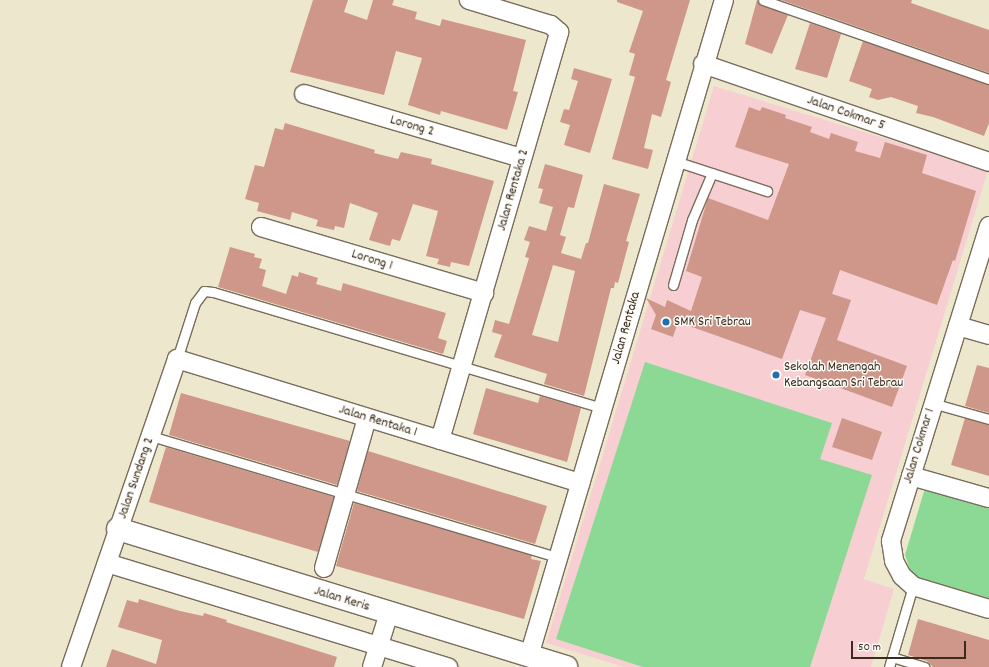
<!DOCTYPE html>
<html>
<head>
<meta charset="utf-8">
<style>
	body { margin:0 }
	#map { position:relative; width:989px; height:667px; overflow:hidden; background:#ede8cd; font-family:Dekko,sans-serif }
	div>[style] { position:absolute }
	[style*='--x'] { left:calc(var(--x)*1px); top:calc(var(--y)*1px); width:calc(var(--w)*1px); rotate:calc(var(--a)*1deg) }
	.built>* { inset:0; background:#f7cfd3 }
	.green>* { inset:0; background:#8cd996 }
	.building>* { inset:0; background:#ce9789 }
	.roads { filter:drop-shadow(1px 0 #796c5b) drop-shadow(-1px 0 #796c5b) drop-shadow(0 1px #796c5b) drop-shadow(0 -1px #796c5b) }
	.service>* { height:9px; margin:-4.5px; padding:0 4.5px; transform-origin:4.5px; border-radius:4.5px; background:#fff }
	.minor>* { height:18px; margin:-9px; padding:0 9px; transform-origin:9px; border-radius:9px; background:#fff }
	.tertiary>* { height:22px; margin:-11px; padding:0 11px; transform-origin:11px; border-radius:11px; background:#fff }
	.dots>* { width:11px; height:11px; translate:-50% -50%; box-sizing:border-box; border:2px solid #fdfcf7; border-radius:50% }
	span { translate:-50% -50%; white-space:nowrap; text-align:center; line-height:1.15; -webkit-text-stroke:3px #fdfcf7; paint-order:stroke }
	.street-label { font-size:14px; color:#3b2a1e }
	.poi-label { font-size:14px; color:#3b2a1e }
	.left { translate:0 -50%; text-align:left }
	.scale { position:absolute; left:851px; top:641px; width:115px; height:18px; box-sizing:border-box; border:2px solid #3b2a1e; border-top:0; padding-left:5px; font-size:12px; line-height:14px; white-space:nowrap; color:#3b2a1e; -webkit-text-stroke:3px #fdfcf7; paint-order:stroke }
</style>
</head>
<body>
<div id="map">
	<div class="built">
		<i style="clip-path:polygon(714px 86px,988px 170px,864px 579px,894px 589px,871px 667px,624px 667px,546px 643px)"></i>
	</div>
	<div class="green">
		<i style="clip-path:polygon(645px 362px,832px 423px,820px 459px,872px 475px,810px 667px,643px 667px,556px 639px)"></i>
		<i style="clip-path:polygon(928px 478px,989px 495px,989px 602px,926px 584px,912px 575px,905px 555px)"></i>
	</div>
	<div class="building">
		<i style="clip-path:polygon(313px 0,348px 0,344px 12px,367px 20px,373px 0,394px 0,392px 5px,417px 12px,415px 19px,440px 26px,442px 19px,526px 40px,513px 91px,518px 92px,507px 130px,441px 111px,440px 115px,408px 105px,422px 58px,396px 51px,384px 95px,290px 72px)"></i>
		<i style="clip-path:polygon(617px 0,690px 0,666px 80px,671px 82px,661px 117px,652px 114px,644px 148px,653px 150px,648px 169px,612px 159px,635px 77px,629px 75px,635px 54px,629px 52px,643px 11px,617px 2px)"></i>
		<i style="clip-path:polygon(757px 0,761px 5px,788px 15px,772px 54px,745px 44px)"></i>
		<i style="clip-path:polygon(781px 0,912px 0,911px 3px,989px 30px,989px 73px)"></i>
		<i style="clip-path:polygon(810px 23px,841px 34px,827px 78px,795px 69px)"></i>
		<i style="clip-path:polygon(863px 41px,989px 85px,989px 123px,984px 136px,933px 117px,916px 113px,918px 106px,891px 97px,878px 100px,869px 97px,872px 89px,849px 81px)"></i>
		<i style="clip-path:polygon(574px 68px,612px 79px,590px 153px,564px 145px,570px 125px,560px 122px,564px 109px,569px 110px,578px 81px,571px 79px)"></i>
		<i style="clip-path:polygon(749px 107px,760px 111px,762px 107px,786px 115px,785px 118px,812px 127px,810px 132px,829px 139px,831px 133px,858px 142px,855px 151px,880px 158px,885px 142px,927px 155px,922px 173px,976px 191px,955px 261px,953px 260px,937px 305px,840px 270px,832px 294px,851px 300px,837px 340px,907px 366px,892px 407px,805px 375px,826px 318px,800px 310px,782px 359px,678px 322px,673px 337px,651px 329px,656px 315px,646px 298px,665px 307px,667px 300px,691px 311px,702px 277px,686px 271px,708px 198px,768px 220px,789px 164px,735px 147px)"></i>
		<i style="clip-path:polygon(285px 123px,375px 150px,374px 153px,398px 159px,401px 152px,432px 159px,431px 164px,494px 181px,469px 266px,451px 262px,450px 267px,437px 264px,439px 259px,426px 256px,438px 211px,413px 204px,400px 241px,392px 239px,390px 246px,369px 240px,378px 213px,350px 203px,344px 228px,335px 226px,334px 230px,316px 226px,318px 220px,292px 212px,290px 220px,257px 211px,259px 203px,245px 199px,255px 165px,264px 167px,275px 128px,283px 130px)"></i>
		<i style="clip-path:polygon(evenodd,545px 164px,583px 175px,574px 208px,568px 207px,560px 235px,566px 237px,561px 253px,581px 259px,586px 243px,588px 243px,604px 184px,640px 194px,626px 241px,629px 242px,618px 283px,615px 282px,614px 288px,611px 288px,584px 396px,544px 384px,547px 374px,494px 357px,502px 335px,492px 332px,495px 320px,509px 324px,529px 258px,525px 257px,530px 242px,524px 240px,529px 226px,546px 231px,553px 207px,539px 203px,543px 189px,538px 188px,545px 164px,553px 265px,575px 271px,558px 342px,532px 335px,553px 265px)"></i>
		<i style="clip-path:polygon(230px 247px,255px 254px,254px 257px,262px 259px,259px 268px,266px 270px,262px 286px,286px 294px,292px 275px,298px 277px,299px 272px,318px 278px,316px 284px,341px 291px,343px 283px,446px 313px,438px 338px,447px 341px,443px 354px,218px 287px)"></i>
		<i style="clip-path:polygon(977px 365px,989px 368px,989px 413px,965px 406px)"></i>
		<i style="clip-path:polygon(486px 388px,538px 403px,540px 396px,581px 408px,567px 462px,473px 434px)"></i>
		<i style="clip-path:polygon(181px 393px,350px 441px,337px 485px,169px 435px)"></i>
		<i style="clip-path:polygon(842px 418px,882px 432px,872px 460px,832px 447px)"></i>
		<i style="clip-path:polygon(965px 418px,989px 425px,989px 476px,951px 465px)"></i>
		<i style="clip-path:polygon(166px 447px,334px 497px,318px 552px,149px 502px)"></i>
		<i style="clip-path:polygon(368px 451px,547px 506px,535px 544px,357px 491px)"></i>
		<i style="clip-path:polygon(354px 503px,532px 555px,531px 559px,541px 561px,524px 619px,336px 566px)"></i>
		<i style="clip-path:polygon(139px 599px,180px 611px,203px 616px,204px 613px,227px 620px,226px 622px,337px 657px,334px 667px,106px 667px,112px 649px,156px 664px,162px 640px,118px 627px,127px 600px,138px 603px)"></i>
		<i style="clip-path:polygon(918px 619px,989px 640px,989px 667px,933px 667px,927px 661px,908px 655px)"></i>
	</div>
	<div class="roads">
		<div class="service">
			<i style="--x:763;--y:0;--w:239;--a:19.3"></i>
			<i style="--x:675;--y:161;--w:97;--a:18.1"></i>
			<i style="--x:673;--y:285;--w:68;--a:-73.7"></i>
			<i style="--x:692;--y:220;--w:51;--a:-66.9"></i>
			<i style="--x:177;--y:359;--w:59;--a:-72.2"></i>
			<i style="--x:195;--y:303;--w:15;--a:-53"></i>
			<i style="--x:204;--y:291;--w:9;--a:6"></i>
			<i style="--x:213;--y:292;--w:406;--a:16.6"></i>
			<i style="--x:932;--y:403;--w:59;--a:15.7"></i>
			<i style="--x:151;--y:436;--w:425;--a:16.6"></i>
			<i style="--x:892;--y:657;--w:34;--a:17"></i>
			<i style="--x:889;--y:667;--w:84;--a:-73.5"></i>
		</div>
		<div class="minor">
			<i style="--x:703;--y:64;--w:302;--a:18.9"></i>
			<i style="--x:304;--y:94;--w:226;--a:16.4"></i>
			<i style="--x:989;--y:226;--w:330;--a:107.3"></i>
			<i style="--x:891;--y:541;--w:20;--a:81"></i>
			<i style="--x:894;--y:561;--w:17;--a:62"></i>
			<i style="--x:902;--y:576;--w:15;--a:42"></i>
			<i style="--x:913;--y:586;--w:79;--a:16.8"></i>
			<i style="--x:261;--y:227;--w:233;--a:16.5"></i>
			<i style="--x:958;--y:326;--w:32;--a:16"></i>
			<i style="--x:440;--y:440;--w:425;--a:-73.7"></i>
			<i style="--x:559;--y:32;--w:11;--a:-139"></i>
			<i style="--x:551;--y:25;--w:86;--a:-163"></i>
			<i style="--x:911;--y:476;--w:81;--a:15.8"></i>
			<i style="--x:107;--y:563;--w:357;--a:17"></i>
			<i style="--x:324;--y:568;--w:156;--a:-74"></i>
			<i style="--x:529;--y:656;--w:684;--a:-73.45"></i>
			<i style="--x:71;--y:667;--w:326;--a:-71"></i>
			<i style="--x:177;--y:359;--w:422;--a:17.1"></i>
			<i style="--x:372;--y:667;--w:57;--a:-72.5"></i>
		</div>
		<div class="tertiary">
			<i style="--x:118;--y:529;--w:469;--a:17.1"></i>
		</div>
	</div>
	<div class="dots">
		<i style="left:666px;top:322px;background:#1f6fb2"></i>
		<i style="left:776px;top:375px;background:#1f6fb2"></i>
	</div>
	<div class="street-label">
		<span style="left:846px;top:113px;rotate:19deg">Jalan Cokmar 5</span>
		<span style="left:412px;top:126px;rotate:16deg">Lorong 2</span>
		<span style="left:513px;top:190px;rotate:-74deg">Jalan Rentaka 2</span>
		<span style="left:372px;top:260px;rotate:17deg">Lorong 1</span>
		<span style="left:626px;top:328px;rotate:-74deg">Jalan Rentaka</span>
		<span style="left:378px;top:421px;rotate:17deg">Jalan Rentaka 1</span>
		<span style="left:919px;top:446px;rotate:-73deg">Jalan Cokmar 1</span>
		<span style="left:136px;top:478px;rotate:-71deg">Jalan Sundang 2</span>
		<span style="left:342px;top:599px;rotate:17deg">Jalan Keris</span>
	</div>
	<div class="poi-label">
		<span class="left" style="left:674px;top:322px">SMK Sri Tebrau</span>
		<span class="left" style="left:784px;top:375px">Sekolah Menengah<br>Kebangsaan Sri Tebrau</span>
	</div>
	<div class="scale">50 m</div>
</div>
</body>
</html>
